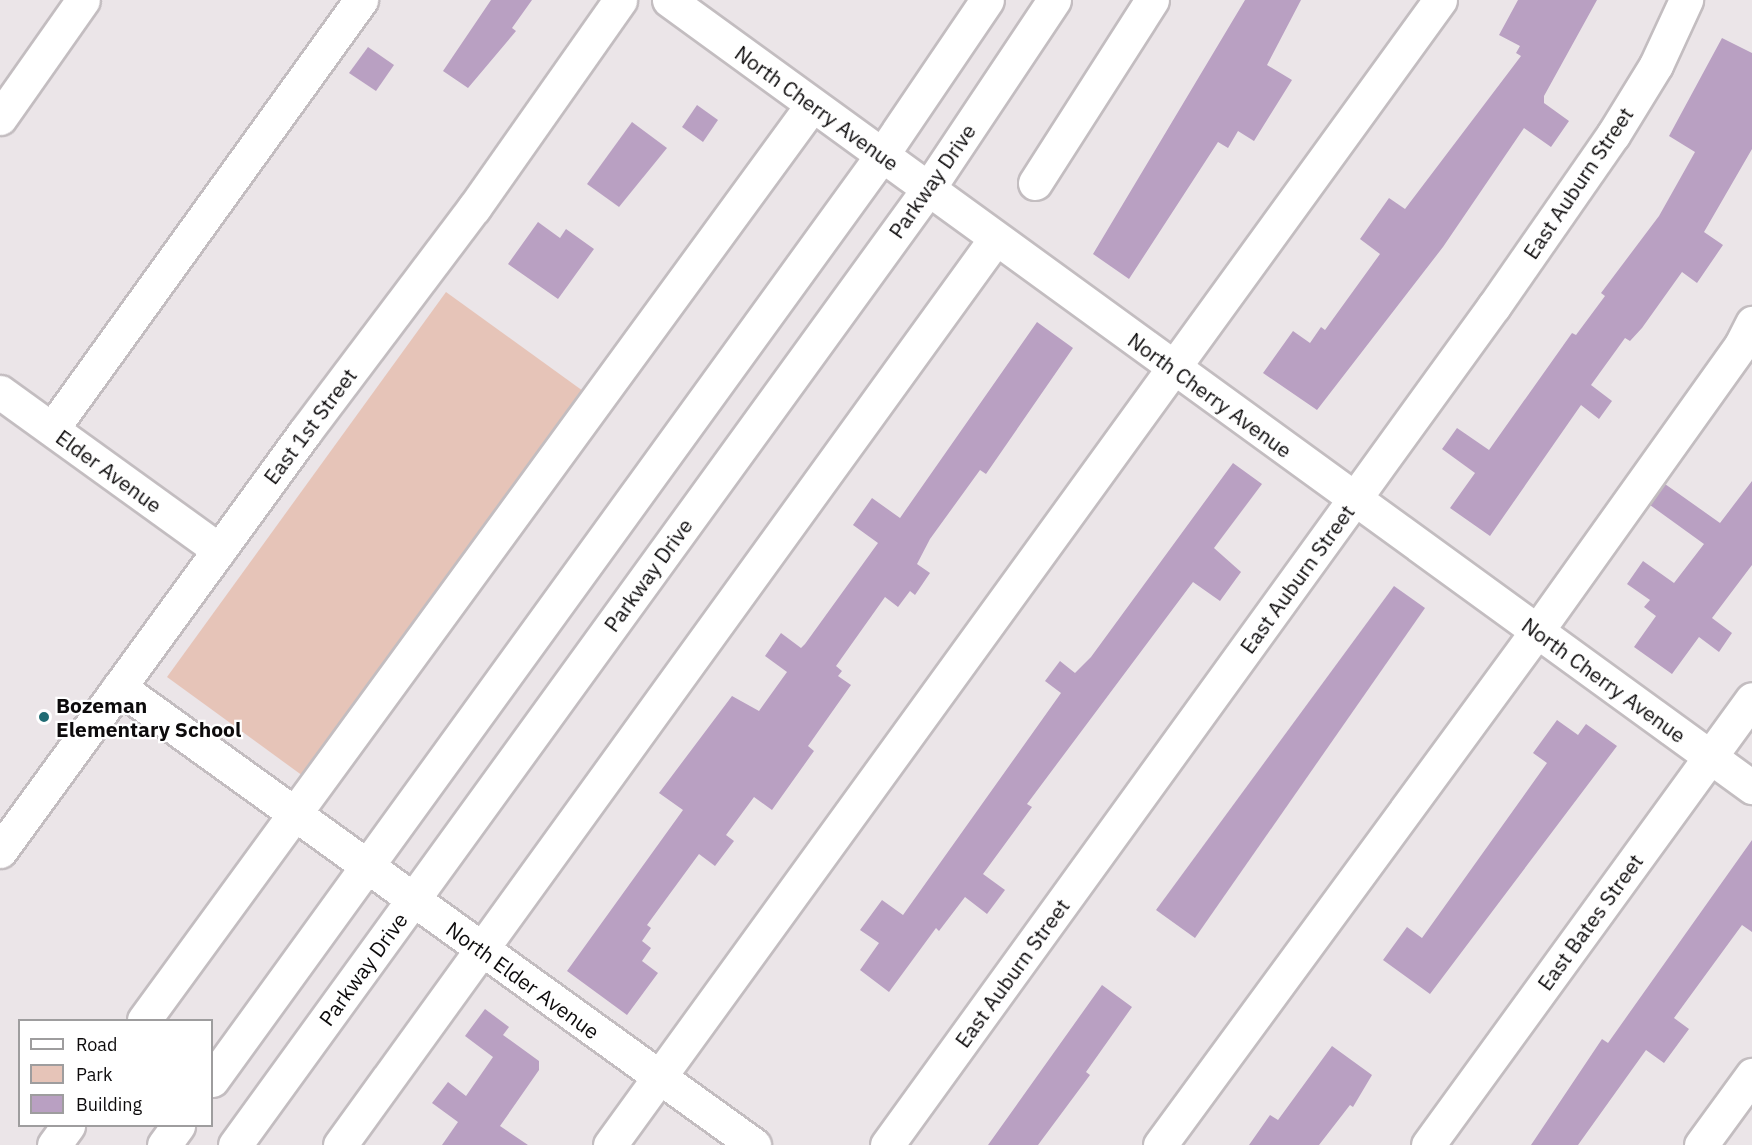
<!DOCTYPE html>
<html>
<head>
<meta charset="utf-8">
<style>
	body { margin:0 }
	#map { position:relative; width:1752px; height:1145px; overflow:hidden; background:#ebe5e8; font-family:"IBM Plex Sans",sans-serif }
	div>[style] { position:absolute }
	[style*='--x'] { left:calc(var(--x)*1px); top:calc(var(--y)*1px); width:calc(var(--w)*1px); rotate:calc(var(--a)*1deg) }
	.green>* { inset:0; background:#e6c4b8 }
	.building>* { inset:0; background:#b9a0c2 }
	.roads { filter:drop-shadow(2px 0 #c3bdc0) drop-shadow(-2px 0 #c3bdc0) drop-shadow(0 2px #c3bdc0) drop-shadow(0 -2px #c3bdc0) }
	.minor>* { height:33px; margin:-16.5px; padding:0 16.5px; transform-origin:16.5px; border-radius:16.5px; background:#fff }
	.highway>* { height:33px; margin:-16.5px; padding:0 16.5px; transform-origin:16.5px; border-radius:16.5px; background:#fff }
	.dots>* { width:16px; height:16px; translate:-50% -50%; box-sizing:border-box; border:3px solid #fff; border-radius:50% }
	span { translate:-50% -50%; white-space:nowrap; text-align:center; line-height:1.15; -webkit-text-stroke:4.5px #fff; paint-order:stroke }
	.street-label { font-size:21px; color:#0d0b0c }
	.poi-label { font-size:21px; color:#0d0b0c; font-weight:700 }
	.left { translate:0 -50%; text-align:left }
	.legend { position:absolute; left:18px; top:1019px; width:195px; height:108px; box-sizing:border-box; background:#fff; border:2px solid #9e9d9e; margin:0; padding:8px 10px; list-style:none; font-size:18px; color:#0d0b0c }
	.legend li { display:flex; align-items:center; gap:12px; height:30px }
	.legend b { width:30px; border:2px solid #9e9d9e }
</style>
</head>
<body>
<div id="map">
	<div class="green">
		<i style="clip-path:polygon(446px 292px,583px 391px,303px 776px,167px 677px)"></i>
	</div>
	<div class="building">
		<i style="clip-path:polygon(491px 0,532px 0,512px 28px,516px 31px,468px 88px,443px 71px)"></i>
		<i style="clip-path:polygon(1245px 0,1301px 0,1267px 65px,1292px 80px,1254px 141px,1238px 131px,1228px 148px,1218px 142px,1129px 279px,1093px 254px)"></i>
		<i style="clip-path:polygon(1518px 0,1597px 0,1544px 96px,1544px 103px,1569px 121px,1551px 147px,1524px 128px,1443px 247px,1317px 410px,1263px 373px,1293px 331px,1310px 343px,1321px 327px,1325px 330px,1380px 254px,1360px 239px,1389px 198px,1405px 209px,1521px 56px,1516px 53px,1520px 46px,1499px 35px)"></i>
		<i style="clip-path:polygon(1722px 38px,1752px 53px,1752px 149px,1704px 232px,1723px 245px,1697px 283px,1682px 272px,1642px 328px,1630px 341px,1625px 338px,1591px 385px,1612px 401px,1599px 419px,1581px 405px,1490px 536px,1450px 508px,1475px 473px,1442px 449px,1457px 428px,1489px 450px,1572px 333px,1576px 335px,1605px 296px,1601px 293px,1659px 216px,1695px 152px,1669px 136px)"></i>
		<i style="clip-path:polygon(368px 47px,394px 65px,376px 91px,349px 73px)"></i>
		<i style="clip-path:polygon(697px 105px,718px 120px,703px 142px,682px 127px)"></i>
		<i style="clip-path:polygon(632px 122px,667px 148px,619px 207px,587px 184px)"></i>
		<i style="clip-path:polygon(538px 222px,560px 238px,566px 229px,594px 249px,558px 299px,508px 264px)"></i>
		<i style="clip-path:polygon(1037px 322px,1073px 348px,986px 474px,980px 470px,930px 539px,917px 564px,930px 573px,915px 595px,910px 591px,898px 607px,885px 597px,836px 666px,842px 671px,838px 676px,851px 685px,808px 746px,814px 751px,772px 810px,754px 797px,726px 835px,734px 841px,715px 866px,699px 854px,647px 925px,651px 928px,642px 941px,651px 948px,642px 961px,658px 973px,627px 1015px,567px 971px,683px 810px,659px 793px,732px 696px,759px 711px,787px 672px,765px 656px,781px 633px,801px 648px,805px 644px,878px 543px,853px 525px,872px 498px,900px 518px)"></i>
		<i style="clip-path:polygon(1233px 463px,1262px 484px,1214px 548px,1241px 572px,1220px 601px,1193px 582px,1027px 804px,1032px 807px,983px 874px,1005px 890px,987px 914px,965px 897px,939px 931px,936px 928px,889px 992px,860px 970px,879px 943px,860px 930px,882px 900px,903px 915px,1061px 693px,1045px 681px,1060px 661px,1075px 673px,1091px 657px)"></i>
		<i style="clip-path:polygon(1752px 481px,1752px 565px,1712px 618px,1732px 633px,1719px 652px,1699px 637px,1672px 674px,1634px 647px,1656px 616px,1644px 607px,1650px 600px,1627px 584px,1643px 561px,1674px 583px,1704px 544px,1650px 505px,1665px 484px,1720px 523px)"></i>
		<i style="clip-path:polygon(1394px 586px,1425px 608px,1195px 938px,1156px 910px)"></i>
		<i style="clip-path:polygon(1557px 720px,1578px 735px,1586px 724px,1617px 746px,1430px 994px,1383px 960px,1407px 927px,1422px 938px,1547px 763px,1533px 753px)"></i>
		<i style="clip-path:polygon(1752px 840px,1752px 932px,1742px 925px,1674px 1018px,1689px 1029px,1664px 1063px,1646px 1050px,1578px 1145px,1531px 1145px,1602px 1039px,1608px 1043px)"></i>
		<i style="clip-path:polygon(1102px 985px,1132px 1007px,1086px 1072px,1090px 1075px,1038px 1145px,988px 1145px)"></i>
		<i style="clip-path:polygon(485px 1009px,509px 1027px,503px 1035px,539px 1061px,539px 1070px,500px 1126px,528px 1145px,442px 1145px,458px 1122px,432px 1103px,448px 1082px,466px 1096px,493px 1057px,465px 1036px)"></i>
		<i style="clip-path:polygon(1332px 1046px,1372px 1075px,1353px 1107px,1350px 1105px,1319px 1145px,1249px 1145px,1270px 1115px,1278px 1120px)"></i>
	</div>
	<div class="roads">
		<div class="minor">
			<i style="--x:669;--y:0;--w:1339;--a:36.01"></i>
			<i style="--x:0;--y:118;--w:144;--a:-54.9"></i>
			<i style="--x:1035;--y:183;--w:217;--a:-57.4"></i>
			<i style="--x:0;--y:392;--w:270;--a:35.8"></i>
			<i style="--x:52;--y:429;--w:529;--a:-54.24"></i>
			<i style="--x:119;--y:687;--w:783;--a:35.8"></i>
			<i style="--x:0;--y:851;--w:518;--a:-53.95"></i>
			<i style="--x:305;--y:432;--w:281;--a:-53"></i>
			<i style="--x:474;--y:208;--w:254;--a:-54.9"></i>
			<i style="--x:144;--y:1020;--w:1133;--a:-53.87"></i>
			<i style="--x:54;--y:1145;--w:24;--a:-54"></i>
			<i style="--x:340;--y:1145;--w:1118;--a:-54.13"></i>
			<i style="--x:610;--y:1145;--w:1414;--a:-54.06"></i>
			<i style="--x:887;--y:1145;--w:1036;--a:-54.12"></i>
			<i style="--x:1494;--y:306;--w:208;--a:-55.2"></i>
			<i style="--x:1613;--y:135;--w:82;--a:-58.4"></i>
			<i style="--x:1656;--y:65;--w:72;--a:-65.2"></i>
			<i style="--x:1160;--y:1145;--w:637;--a:-53.74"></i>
			<i style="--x:1537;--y:631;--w:351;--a:-54.5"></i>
			<i style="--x:1741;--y:345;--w:25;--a:-63"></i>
			<i style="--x:1428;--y:1145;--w:551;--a:-54"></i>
			<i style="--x:1701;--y:1145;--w:87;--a:-53.9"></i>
		</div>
		<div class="highway">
			<i style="--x:212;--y:1080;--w:1142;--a:-54.08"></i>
			<i style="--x:882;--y:155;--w:187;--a:-55.9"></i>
			<i style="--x:164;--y:1145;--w:24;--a:-54"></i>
			<i style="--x:235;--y:1145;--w:1181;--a:-54.06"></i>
			<i style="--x:928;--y:189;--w:227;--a:-56.3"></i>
		</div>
	</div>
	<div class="dots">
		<i style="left:44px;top:717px;background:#206b73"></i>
	</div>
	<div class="street-label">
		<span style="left:817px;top:108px;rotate:36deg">North Cherry Avenue</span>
		<span style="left:932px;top:181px;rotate:-55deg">Parkway Drive</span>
		<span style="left:1578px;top:183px;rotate:-56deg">East Auburn Street</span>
		<span style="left:1210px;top:395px;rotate:36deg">North Cherry Avenue</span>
		<span style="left:310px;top:426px;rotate:-53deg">East 1st Street</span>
		<span style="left:109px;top:471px;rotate:36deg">Elder Avenue</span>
		<span style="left:648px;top:575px;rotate:-54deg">Parkway Drive</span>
		<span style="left:1297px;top:579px;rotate:-54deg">East Auburn Street</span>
		<span style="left:1604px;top:680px;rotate:36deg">North Cherry Avenue</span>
		<span style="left:1590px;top:922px;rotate:-54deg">East Bates Street</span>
		<span style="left:363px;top:969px;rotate:-54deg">Parkway Drive</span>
		<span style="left:1012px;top:973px;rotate:-54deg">East Auburn Street</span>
		<span style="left:523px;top:980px;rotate:36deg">North Elder Avenue</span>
	</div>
	<div class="poi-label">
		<span class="left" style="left:56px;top:717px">Bozeman<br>Elementary School</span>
	</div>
	<ul class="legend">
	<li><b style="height:8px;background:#fff"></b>Road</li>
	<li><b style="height:16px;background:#e6c4b8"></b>Park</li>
	<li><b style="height:16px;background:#b9a0c2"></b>Building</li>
	</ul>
</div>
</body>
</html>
